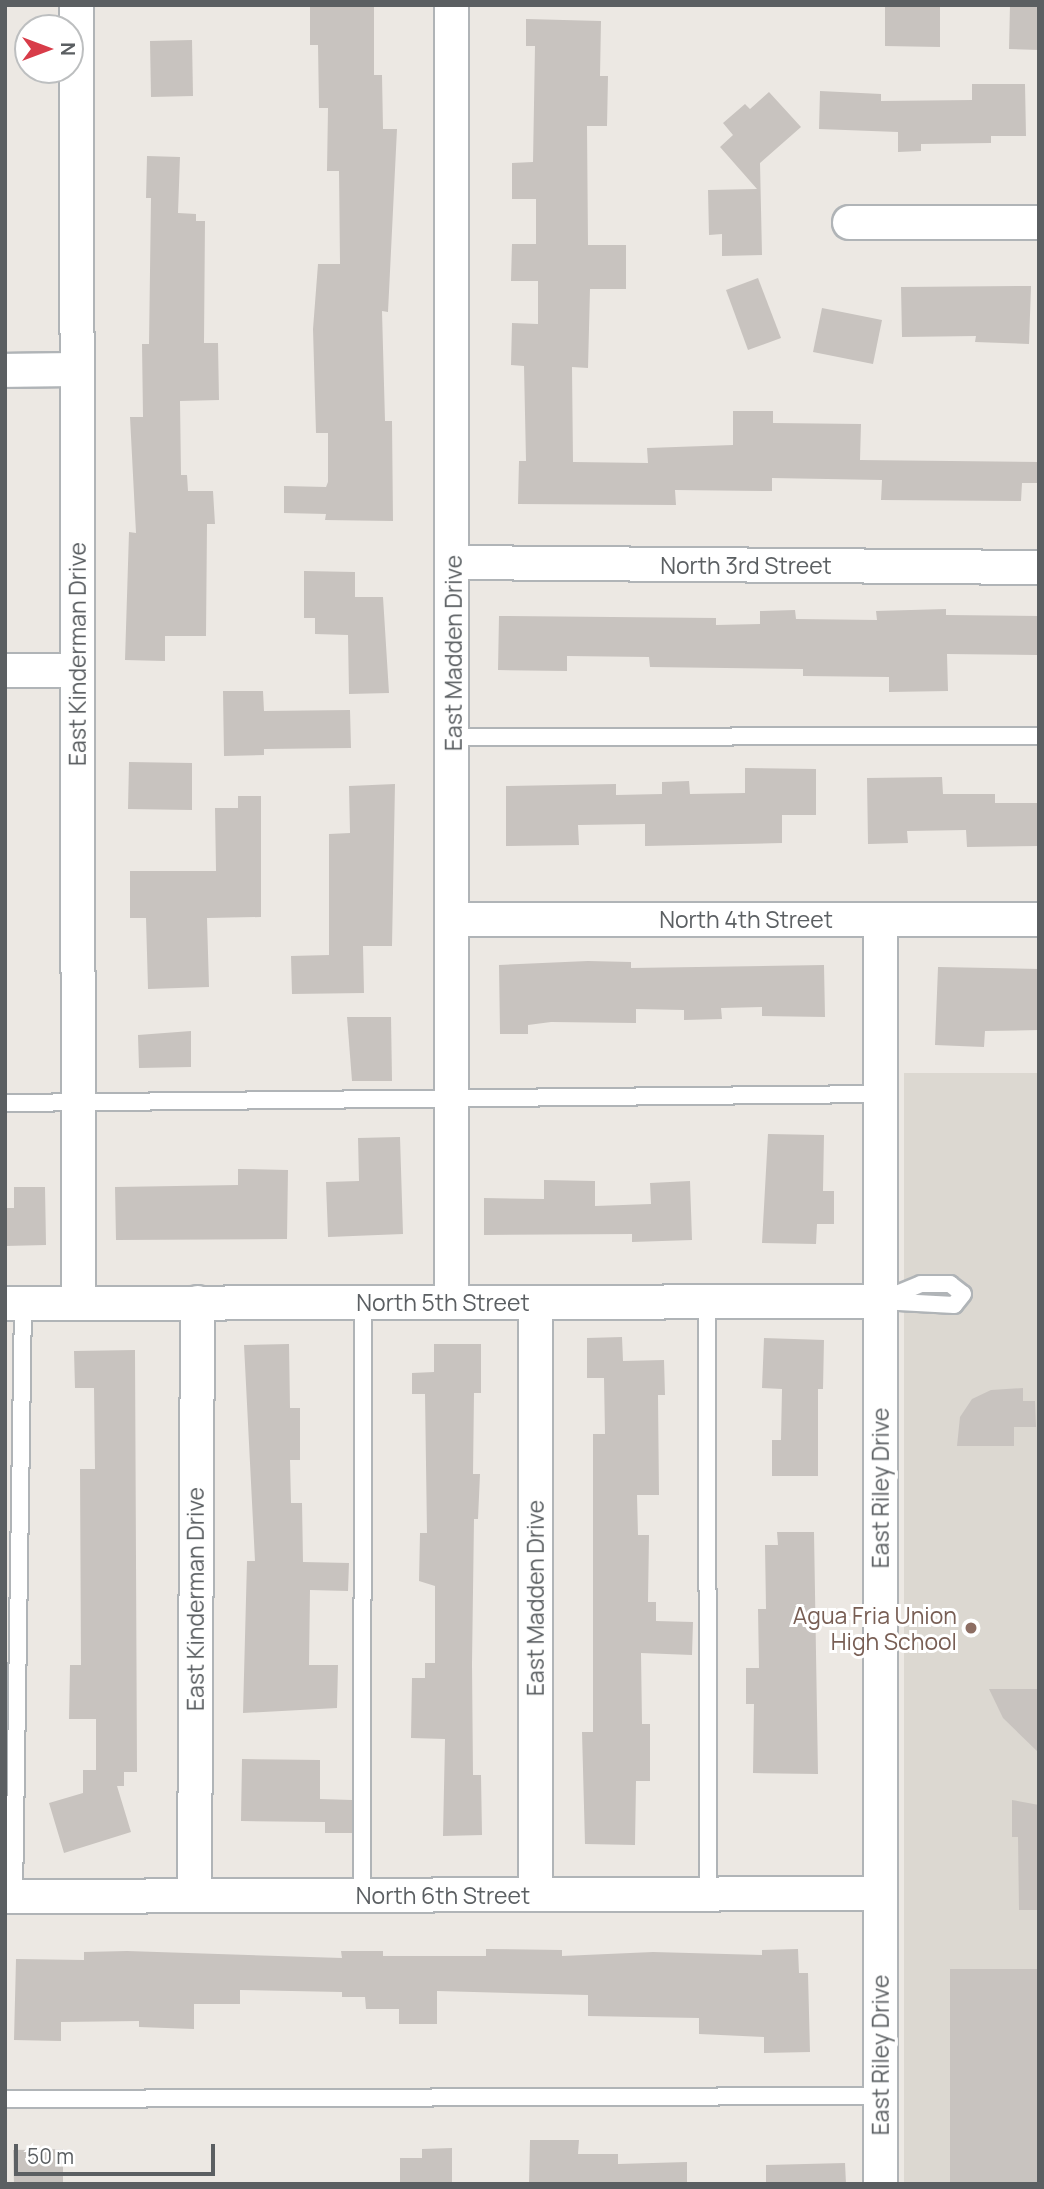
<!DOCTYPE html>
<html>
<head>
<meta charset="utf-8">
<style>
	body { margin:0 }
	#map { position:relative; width:1044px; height:2189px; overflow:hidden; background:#ece8e3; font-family:Manrope,sans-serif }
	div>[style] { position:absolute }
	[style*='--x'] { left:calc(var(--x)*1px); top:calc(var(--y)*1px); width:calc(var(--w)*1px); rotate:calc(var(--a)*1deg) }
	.education>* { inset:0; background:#dcd8d1 }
	.building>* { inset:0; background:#c8c3bf }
	.roads { filter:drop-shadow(2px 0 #b0b4b7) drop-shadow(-2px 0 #b0b4b7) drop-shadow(0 2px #b0b4b7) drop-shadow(0 -2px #b0b4b7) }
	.service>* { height:16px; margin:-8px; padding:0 8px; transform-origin:8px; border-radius:8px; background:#fff }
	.minor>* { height:33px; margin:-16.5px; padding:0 16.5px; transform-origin:16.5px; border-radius:16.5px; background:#fff }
	.dots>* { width:19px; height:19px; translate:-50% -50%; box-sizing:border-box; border:4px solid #fff; border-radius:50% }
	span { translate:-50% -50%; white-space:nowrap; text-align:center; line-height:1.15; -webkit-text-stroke:6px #fff; paint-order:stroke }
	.street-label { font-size:23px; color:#5b5f62 }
	.education-label { font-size:23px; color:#785e54 }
	.right { translate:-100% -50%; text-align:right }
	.frame { position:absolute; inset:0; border:7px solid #5b5f62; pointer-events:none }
	.north { position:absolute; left:14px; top:14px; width:70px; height:70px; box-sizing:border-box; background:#fff; border:2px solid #bdbfc0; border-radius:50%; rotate:90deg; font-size:19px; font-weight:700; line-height:28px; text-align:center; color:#5b5f62 }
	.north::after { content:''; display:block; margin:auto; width:24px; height:32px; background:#d83c49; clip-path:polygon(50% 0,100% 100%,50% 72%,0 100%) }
	.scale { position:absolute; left:14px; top:2144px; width:201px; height:32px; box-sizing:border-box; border:4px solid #5b5f62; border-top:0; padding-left:9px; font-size:21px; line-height:24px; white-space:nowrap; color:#5b5f62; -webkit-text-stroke:5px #fff; paint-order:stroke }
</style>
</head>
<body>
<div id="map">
	<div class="education">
		<i style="clip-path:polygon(904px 1073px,1039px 1073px,1039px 2184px,904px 2184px)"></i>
	</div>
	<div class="building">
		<i style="clip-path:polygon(310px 5px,374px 5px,374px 75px,382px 75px,383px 129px,397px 129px,388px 312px,382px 311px,385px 421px,392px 421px,393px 521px,325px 520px,326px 514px,284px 513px,284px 486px,326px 487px,328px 482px,328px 433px,316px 433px,313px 329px,318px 264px,340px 264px,339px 171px,327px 171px,328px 108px,319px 108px,318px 45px,310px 45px)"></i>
		<i style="clip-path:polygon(885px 5px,940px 5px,940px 47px,885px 46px)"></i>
		<i style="clip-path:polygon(1010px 5px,1039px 5px,1039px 50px,1009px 49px)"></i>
		<i style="clip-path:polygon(526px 19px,601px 21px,600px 76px,608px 76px,607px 126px,587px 126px,588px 245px,626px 245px,626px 289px,590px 289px,588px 368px,572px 367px,573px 462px,648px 463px,647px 448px,733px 445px,733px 411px,773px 411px,773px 423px,861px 424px,860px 460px,1039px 462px,1039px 483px,1022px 483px,1021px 501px,881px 500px,882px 480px,772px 478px,772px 491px,675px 490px,676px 505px,518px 504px,519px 461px,526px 461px,524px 366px,511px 365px,512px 323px,538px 324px,538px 281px,511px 281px,512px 244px,536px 244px,536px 199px,512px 199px,512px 163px,533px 162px,535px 46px,526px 46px)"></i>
		<i style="clip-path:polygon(192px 40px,193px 96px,151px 97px,150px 41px)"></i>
		<i style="clip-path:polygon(972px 84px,1025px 84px,1026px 136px,991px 136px,991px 143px,921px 144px,921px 151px,898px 152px,898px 132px,819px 129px,820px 91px,881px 94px,881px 101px,972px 100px)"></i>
		<i style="clip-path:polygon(769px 92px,801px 127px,760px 163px,762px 255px,722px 256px,722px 234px,709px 235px,708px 190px,757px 189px,720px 147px,733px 135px,723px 123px,745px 104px,750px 109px)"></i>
		<i style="clip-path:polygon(147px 156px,180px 157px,178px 213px,196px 214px,196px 221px,205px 221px,204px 343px,218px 343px,219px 400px,180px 401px,181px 475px,187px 475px,188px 491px,213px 491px,215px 524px,207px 524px,206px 636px,165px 636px,165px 661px,125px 660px,129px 532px,136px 533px,130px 417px,143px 417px,142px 344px,149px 344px,151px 198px,146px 198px)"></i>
		<i style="clip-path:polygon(758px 278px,781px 338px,748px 350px,726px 290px)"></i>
		<i style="clip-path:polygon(1031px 286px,1029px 344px,975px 342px,976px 336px,902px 337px,901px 287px)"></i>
		<i style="clip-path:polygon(822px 308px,882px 320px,873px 364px,813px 352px)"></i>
		<i style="clip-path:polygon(304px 571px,355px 572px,355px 597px,383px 597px,389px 693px,349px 694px,348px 635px,315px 634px,315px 618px,304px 618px)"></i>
		<i style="clip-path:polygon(946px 609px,946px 615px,1039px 616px,1039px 655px,947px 654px,948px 691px,889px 692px,889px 677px,803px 676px,803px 669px,650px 667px,649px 657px,567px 656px,567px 671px,498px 670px,499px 616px,716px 618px,716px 625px,760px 624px,760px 611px,795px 610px,796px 619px,877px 620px,876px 611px)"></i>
		<i style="clip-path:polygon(223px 691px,263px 691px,264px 711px,350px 710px,351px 748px,264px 749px,264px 755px,224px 756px)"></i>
		<i style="clip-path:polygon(129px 762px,192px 763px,192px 810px,128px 809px)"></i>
		<i style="clip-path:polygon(745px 768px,816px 769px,816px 815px,782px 815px,782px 843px,645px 846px,645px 824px,578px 825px,579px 845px,506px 846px,506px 786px,616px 784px,616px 795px,662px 794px,662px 782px,689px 781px,690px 794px,745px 793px)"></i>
		<i style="clip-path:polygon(942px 777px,943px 794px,995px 794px,995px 803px,1039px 803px,1039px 846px,967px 847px,966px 830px,907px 831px,908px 843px,868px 844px,867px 778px)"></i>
		<i style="clip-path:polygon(395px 784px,392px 946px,363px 946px,364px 993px,292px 994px,291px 956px,329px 955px,329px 834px,350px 833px,349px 786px)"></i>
		<i style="clip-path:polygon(238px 796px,261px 796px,261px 917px,207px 918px,209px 987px,148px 989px,146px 918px,130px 918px,130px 871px,216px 871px,215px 808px,238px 808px)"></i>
		<i style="clip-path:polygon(588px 961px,631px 962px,631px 968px,824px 965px,825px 1017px,762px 1016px,762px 1007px,721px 1008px,722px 1019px,684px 1020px,684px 1010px,636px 1009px,636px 1023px,551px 1022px,528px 1025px,528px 1034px,500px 1034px,499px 965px)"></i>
		<i style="clip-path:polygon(938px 967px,1039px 969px,1039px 1030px,985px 1031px,984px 1047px,935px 1045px)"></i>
		<i style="clip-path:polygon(347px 1017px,391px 1017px,392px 1081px,352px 1081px)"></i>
		<i style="clip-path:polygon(191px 1031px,191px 1067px,139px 1068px,138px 1035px)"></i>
		<i style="clip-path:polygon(768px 1134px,824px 1135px,823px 1191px,834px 1191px,834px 1224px,817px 1224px,816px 1244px,762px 1243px)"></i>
		<i style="clip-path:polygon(400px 1137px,403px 1234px,328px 1237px,326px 1182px,359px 1181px,358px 1138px)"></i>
		<i style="clip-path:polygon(238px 1169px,288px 1170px,287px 1239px,116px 1240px,115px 1187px,238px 1185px)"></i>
		<i style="clip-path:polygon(544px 1180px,595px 1181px,595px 1206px,651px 1204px,650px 1183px,690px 1181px,692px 1240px,632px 1242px,632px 1234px,484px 1235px,484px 1198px,544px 1199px)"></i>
		<i style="clip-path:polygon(14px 1187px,45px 1187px,46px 1245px,5px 1246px,5px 1208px,14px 1208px)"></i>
		<i style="clip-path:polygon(622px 1337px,623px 1361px,664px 1360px,665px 1395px,658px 1395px,659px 1495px,637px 1495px,638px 1535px,649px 1535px,648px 1602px,656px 1602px,656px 1621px,693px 1622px,692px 1655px,641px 1653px,642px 1724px,650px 1724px,650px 1781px,636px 1781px,635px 1845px,585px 1844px,582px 1732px,593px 1732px,593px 1434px,605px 1434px,604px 1378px,587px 1378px,587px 1338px)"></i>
		<i style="clip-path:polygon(764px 1338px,824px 1340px,823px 1389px,818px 1389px,818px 1476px,772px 1476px,772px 1440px,781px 1440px,782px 1389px,762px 1388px)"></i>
		<i style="clip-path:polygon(289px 1344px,290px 1408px,300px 1408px,300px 1460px,290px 1460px,291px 1503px,302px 1503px,303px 1562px,349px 1563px,348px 1591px,310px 1590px,309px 1665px,338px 1665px,337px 1708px,243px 1713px,247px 1561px,255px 1561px,244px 1345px)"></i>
		<i style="clip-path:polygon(434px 1344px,481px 1344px,481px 1393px,474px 1393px,473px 1474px,480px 1474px,478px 1519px,474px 1519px,472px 1664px,473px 1775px,481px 1775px,482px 1835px,443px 1836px,445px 1739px,411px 1738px,412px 1678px,425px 1678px,425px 1663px,435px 1663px,435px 1586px,419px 1581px,420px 1533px,427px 1533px,425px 1394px,412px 1394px,412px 1373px,434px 1372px)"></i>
		<i style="clip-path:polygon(135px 1350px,137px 1772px,124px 1772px,124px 1786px,117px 1786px,131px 1832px,64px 1853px,49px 1803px,83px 1793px,83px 1770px,96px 1770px,96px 1719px,69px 1719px,70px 1665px,81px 1665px,80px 1469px,95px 1469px,94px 1388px,75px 1388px,74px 1351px)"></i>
		<i style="clip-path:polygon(1023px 1388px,1023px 1401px,1035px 1401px,1036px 1427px,1014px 1427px,1014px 1446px,957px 1446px,960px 1417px,972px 1399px,991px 1390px)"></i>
		<i style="clip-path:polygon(777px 1532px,814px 1532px,818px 1774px,753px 1773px,754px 1704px,746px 1704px,746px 1668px,759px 1668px,758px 1609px,766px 1609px,765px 1545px,778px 1545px)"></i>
		<i style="clip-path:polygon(989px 1689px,1039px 1689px,1039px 1753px,1003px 1718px)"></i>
		<i style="clip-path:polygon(242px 1759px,320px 1760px,320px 1799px,352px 1800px,352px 1833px,325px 1833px,325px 1822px,241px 1821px)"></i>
		<i style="clip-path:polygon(1012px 1800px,1039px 1805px,1039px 1910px,1019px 1910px,1018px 1837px,1012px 1837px)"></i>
		<i style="clip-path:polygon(486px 1949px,562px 1950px,562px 1956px,653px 1952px,762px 1955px,762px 1950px,798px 1949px,799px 1973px,808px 1973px,810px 2052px,764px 2053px,764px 2037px,699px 2034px,699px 2018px,588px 2016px,588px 1995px,437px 1991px,437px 2024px,399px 2024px,399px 2009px,366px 2009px,365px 1997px,342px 1997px,342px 1992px,240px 1990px,240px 2004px,194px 2004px,194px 2029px,139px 2027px,139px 2021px,61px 2022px,61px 2041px,14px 2040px,16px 1959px,84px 1960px,84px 1952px,127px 1951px,342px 1958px,341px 1951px,383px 1951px,383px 1956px,486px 1956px)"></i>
		<i style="clip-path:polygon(950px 1969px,1039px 1969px,1039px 2184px,950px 2184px)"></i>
		<i style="clip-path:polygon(530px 2140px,579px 2140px,578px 2154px,618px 2154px,618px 2164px,687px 2162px,687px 2184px,529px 2184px)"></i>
		<i style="clip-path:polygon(452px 2148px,452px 2184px,400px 2184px,400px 2158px,422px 2158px,422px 2149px)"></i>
		<i style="clip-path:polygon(63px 2149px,63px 2184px,14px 2184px,13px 2150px)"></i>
		<i style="clip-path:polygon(845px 2163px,846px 2184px,766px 2184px,766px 2165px)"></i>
	</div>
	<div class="roads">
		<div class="service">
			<i style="--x:453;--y:737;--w:586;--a:-0.1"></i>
			<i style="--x:5;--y:1103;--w:875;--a:-0.59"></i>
			<i style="--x:921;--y:1284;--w:29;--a:0"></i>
			<i style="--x:950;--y:1284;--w:16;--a:38"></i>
			<i style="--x:963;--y:1294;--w:14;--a:129"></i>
			<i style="--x:954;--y:1305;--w:74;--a:-176.9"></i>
			<i style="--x:880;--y:1301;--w:44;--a:-22.5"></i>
			<i style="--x:707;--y:1301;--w:593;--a:89.9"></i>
			<i style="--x:362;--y:1895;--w:593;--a:-89.9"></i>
			<i style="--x:14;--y:1896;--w:593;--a:-89.13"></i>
			<i style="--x:5;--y:2099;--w:875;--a:-0.2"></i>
		</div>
		<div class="minor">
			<i style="--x:76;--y:5;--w:1297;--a:89.91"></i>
			<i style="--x:451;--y:5;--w:1297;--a:90"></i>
			<i style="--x:849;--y:222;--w:190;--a:0"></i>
			<i style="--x:5;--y:370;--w:71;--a:-0.8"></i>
			<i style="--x:453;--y:562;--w:586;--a:0.49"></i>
			<i style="--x:5;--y:670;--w:72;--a:0"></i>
			<i style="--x:454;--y:919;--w:585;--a:0"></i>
			<i style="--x:880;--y:919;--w:1265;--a:90"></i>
			<i style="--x:535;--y:1302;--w:592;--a:90"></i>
			<i style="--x:5;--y:1303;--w:875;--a:-0.13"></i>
			<i style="--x:194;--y:1895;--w:593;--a:-89.71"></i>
			<i style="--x:5;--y:1896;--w:875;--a:-0.2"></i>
		</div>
	</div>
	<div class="dots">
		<i style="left:971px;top:1628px;background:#8d6e63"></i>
	</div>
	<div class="street-label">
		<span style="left:746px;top:565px">North 3rd Street</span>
		<span style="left:453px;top:653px;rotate:-90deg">East Madden Drive</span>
		<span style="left:77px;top:654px;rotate:-90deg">East Kinderman Drive</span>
		<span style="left:746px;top:919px">North 4th Street</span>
		<span style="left:443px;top:1302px">North 5th Street</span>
		<span style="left:880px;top:1488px;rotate:-90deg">East Riley Drive</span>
		<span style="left:535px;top:1598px;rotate:-90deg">East Madden Drive</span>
		<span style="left:195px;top:1599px;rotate:-90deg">East Kinderman Drive</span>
		<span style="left:443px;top:1895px">North 6th Street</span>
		<span style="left:880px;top:2055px;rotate:-90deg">East Riley Drive</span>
	</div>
	<div class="education-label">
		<span class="right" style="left:957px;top:1628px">Agua Fria Union<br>High School</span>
	</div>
	<div class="frame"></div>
	<div class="north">N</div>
	<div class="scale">50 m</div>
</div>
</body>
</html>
